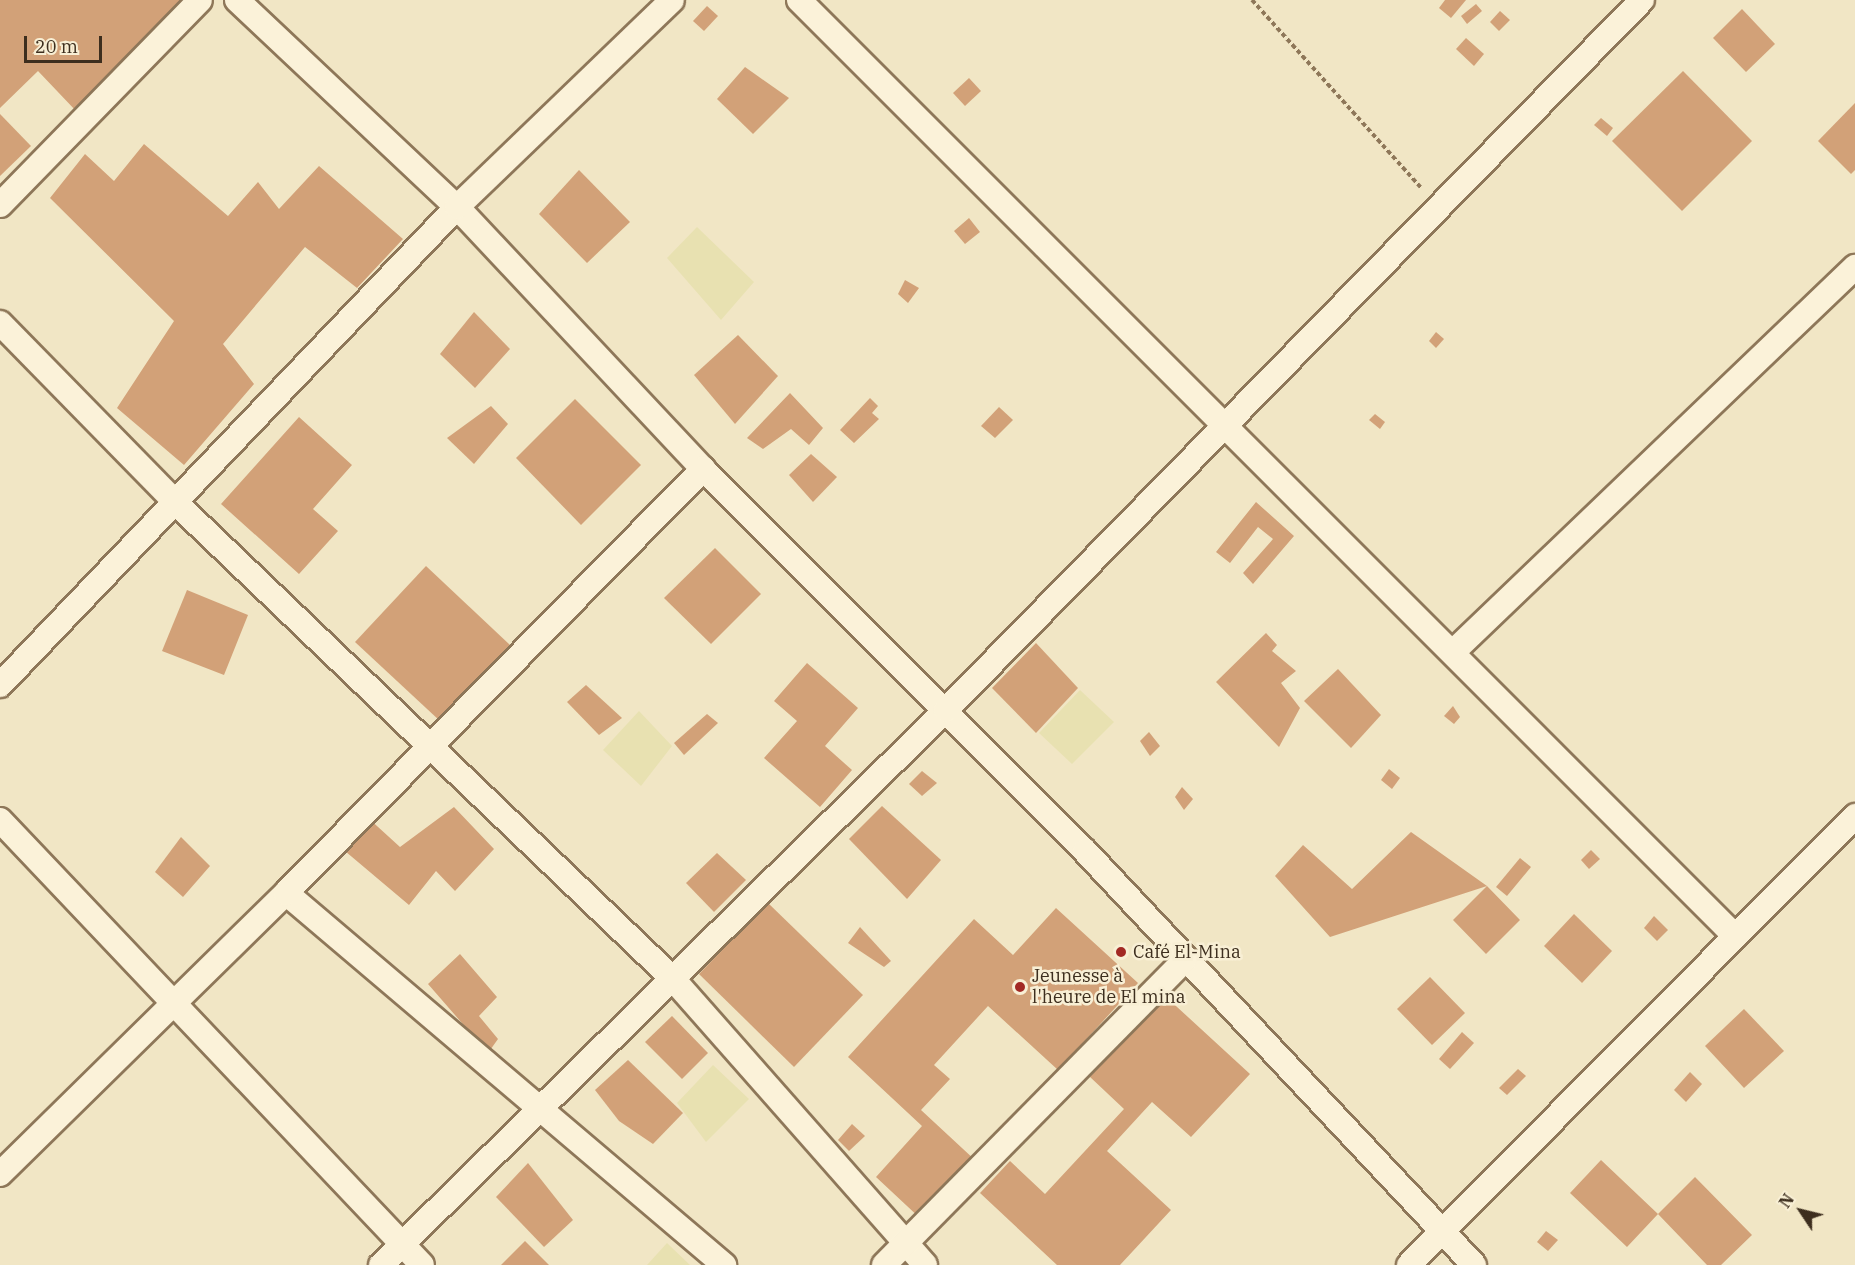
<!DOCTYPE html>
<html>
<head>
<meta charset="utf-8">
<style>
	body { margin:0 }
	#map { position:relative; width:1855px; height:1265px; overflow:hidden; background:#f1e6c5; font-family:"IBM Plex Serif",serif }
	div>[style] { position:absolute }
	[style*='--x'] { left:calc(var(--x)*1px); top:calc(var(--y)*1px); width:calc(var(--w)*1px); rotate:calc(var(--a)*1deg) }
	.farmland>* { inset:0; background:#e8e1b1 }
	.building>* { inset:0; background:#d2a178 }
	.path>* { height:4px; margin-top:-2px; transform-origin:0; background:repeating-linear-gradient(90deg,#8e7759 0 4.5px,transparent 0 7.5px) }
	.roads { filter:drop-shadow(2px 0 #8e7759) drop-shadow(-2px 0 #8e7759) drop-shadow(0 2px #8e7759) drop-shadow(0 -2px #8e7759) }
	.minor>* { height:24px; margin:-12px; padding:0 12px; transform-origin:12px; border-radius:12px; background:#fbf2d9 }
	.dots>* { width:16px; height:16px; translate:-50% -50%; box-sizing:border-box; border:3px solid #f8efd5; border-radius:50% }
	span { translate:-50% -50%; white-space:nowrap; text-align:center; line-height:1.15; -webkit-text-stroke:5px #f8efd5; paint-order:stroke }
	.poi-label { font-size:18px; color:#3d2e1e }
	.left { translate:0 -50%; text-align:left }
	.north { position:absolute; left:1771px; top:1181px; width:60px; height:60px; -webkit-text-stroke:4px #f8efd5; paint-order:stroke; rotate:305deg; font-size:16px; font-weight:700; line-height:24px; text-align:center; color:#3d2e1e }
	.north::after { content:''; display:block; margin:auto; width:21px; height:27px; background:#3d2e1e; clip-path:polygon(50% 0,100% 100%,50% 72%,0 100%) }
	.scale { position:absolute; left:24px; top:36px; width:78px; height:27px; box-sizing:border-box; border:3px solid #3d2e1e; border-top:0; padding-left:8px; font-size:18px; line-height:21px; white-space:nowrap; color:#3d2e1e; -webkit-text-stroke:4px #f8efd5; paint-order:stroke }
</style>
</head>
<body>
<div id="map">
	<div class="farmland">
		<i style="clip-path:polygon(697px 227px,754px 282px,721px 320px,667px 258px)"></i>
		<i style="clip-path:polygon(1080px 690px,1114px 722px,1072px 764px,1039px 733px)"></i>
		<i style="clip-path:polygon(639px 711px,672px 746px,641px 786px,603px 750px)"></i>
		<i style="clip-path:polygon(713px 1065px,749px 1099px,706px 1142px,677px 1103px)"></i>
		<i style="clip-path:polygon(667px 1243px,690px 1265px,647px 1265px)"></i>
	</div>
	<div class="building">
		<i style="clip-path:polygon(0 0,181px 0,187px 6px,77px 112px,38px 71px,0 108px)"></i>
		<i style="clip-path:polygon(1445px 0,1466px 0,1451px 18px,1439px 8px)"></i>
		<i style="clip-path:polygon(1476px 4px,1482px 11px,1467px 24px,1461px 16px)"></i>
		<i style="clip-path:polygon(707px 6px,718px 16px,704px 31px,693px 21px)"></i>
		<i style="clip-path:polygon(1742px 9px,1775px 44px,1746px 72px,1713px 38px)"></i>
		<i style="clip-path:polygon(1500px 11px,1510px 20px,1499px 31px,1490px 22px)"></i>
		<i style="clip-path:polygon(1466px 38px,1484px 54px,1474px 66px,1456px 49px)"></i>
		<i style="clip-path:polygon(745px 67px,789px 98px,753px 134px,717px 99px)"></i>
		<i style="clip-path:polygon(1683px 71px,1752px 141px,1682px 211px,1612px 141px)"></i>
		<i style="clip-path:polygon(969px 78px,981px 91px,965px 106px,953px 93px)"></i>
		<i style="clip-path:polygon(1855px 103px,1855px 170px,1851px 174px,1818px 141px)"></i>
		<i style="clip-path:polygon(0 114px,31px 146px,0 176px)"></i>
		<i style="clip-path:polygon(1601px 118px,1613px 128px,1607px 136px,1594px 125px)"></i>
		<i style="clip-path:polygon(144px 144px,228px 216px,258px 182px,279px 209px,319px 166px,403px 239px,357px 288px,305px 247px,223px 344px,254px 384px,184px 465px,117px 408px,174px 321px,50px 198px,85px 154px,114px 181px)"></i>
		<i style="clip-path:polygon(579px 170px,630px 222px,587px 263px,539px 214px)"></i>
		<i style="clip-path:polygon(969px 218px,980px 232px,965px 244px,954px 231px)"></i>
		<i style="clip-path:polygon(905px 280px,919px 288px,908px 303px,898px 294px)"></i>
		<i style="clip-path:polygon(474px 312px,510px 349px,475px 388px,440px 354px)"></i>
		<i style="clip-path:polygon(1436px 332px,1444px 339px,1436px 348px,1429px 341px)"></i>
		<i style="clip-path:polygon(738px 335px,778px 376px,735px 424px,694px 375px)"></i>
		<i style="clip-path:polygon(790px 393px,823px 428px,809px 445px,791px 429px,763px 449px,747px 438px)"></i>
		<i style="clip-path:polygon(870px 398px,878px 406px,872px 413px,879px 419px,854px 443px,840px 430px)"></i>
		<i style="clip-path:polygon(575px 399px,641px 465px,581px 525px,516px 458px)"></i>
		<i style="clip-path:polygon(491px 406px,508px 424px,474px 464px,447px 438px)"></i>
		<i style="clip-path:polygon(999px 407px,1013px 420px,995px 438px,981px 426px)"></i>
		<i style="clip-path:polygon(1375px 414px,1385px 422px,1380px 429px,1369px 420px)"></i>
		<i style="clip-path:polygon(299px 417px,352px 465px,313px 509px,338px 531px,299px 574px,221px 504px)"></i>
		<i style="clip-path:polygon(811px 454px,837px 477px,813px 502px,789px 475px)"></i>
		<i style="clip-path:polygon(1256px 502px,1294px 536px,1253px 584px,1243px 573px,1273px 539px,1258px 527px,1230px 563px,1216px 552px)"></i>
		<i style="clip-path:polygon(715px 548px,761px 594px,711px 644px,664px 598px)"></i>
		<i style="clip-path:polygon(426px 566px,510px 645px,440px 721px,355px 642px)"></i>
		<i style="clip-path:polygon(187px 590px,248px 615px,224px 675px,162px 651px)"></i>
		<i style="clip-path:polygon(1266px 633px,1277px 645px,1272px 651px,1296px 671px,1281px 683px,1300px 708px,1279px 747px,1216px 682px)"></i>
		<i style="clip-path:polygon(1036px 643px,1078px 688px,1036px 733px,992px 688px)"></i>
		<i style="clip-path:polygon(807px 663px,858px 708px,825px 746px,852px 770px,820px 807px,764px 758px,797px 721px,774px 701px)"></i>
		<i style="clip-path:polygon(1338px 669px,1381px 715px,1351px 748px,1304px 701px)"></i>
		<i style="clip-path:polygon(586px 685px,622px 718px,599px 735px,567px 702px)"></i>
		<i style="clip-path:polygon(1453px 706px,1460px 717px,1454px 724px,1444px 716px)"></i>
		<i style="clip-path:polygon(707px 714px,718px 723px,684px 755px,674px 743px)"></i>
		<i style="clip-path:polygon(1149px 732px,1160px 746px,1150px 756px,1140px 741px)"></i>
		<i style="clip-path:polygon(1389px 769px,1400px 778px,1392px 789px,1381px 780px)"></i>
		<i style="clip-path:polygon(922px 771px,937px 783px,922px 796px,909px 784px)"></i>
		<i style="clip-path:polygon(1182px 787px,1193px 799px,1184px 810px,1175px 797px)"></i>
		<i style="clip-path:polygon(882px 806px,941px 860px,907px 899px,849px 839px)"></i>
		<i style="clip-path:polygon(454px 807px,494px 849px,455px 891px,436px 871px,409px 905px,339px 846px,366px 816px,400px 847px)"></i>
		<i style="clip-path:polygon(1411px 832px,1487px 886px,1520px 920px,1486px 954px,1453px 920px,1487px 886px,1330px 937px,1275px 876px,1303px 845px,1352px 889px)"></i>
		<i style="clip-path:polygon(181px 837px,210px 866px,183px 897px,155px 872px)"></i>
		<i style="clip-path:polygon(1591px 850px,1600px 859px,1589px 869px,1581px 860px)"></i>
		<i style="clip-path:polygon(717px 853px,746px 880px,714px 912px,686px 883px)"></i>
		<i style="clip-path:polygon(1520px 858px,1531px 867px,1507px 896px,1496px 887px)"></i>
		<i style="clip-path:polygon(768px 903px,863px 995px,794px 1067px,699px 974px)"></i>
		<i style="clip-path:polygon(1056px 908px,1138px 983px,1058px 1070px,988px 1006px,934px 1065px,950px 1079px,921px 1110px,976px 1161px,922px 1220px,876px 1177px,922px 1126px,848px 1057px,974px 919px,1013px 955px)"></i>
		<i style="clip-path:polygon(1574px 914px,1612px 951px,1582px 983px,1544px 946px)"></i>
		<i style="clip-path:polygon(1654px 916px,1668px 930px,1657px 941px,1644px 928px)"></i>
		<i style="clip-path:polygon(860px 927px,891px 961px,884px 967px,848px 943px)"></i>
		<i style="clip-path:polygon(460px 954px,497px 997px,479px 1016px,498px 1039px,488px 1053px,428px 984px)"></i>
		<i style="clip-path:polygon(1430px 977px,1465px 1013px,1432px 1045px,1397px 1009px)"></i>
		<i style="clip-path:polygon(1164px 995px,1250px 1074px,1191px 1137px,1152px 1102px,1107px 1151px,1171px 1210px,1120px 1265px,1057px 1265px,980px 1193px,1010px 1161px,1045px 1194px,1124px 1109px,1089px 1076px)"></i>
		<i style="clip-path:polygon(1744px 1009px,1784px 1051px,1744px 1088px,1705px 1046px)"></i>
		<i style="clip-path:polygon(672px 1016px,708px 1053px,682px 1079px,645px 1042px)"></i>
		<i style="clip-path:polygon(1462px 1032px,1474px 1043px,1450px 1069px,1439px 1059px)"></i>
		<i style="clip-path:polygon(628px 1060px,683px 1113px,653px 1144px,619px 1121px,595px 1090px)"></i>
		<i style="clip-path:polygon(1518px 1069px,1526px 1076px,1507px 1095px,1499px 1088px)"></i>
		<i style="clip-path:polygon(1690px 1072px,1702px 1084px,1686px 1102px,1674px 1090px)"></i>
		<i style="clip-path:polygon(852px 1124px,865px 1136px,849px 1151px,838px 1140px)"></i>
		<i style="clip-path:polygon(1601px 1160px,1658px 1214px,1695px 1177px,1752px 1235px,1721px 1265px,1707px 1265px,1658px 1214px,1627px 1247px,1570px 1193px)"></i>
		<i style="clip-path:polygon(528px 1163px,573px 1220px,544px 1247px,496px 1197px)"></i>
		<i style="clip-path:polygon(1546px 1231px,1558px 1240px,1548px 1251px,1537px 1242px)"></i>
		<i style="clip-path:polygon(525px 1241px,549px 1265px,501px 1265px)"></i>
	</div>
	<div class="path">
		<i style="--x:1252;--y:0;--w:254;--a:48"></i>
	</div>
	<div class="roads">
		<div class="minor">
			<i style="--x:237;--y:0;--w:302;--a:43.3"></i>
			<i style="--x:457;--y:207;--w:359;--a:46.8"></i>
			<i style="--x:703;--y:469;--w:540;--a:45"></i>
			<i style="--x:1085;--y:851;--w:568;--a:46.78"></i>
			<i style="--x:799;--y:0;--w:1324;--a:45"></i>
			<i style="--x:0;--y:205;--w:286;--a:-45.7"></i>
			<i style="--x:0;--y:323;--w:252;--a:45.6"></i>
			<i style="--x:176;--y:503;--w:688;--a:43.76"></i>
			<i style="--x:673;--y:979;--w:381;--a:48.6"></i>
			<i style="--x:1453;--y:652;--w:557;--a:-43.76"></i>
			<i style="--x:0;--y:685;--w:661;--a:-46.29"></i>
			<i style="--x:457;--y:207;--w:298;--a:-43.9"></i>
			<i style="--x:0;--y:820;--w:613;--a:46.52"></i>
			<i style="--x:286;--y:893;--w:575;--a:40.34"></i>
			<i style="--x:0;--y:1174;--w:401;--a:-44.5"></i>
			<i style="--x:286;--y:893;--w:595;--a:-45.48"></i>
			<i style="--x:381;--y:1265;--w:792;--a:-44.49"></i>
			<i style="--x:946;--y:710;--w:994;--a:-45.57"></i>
			<i style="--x:884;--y:1265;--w:427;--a:-45.4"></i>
			<i style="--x:1409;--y:1265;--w:633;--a:-45.19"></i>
		</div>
	</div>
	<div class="dots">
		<i style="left:1121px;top:952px;background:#a22924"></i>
		<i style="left:1020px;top:987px;background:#a22924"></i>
	</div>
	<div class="poi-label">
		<span class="left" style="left:1133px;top:952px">Café El-Mina</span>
		<span class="left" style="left:1032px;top:987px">Jeunesse à<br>l'heure de El mina</span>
	</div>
	<div class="north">N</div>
	<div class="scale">20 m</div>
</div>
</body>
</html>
